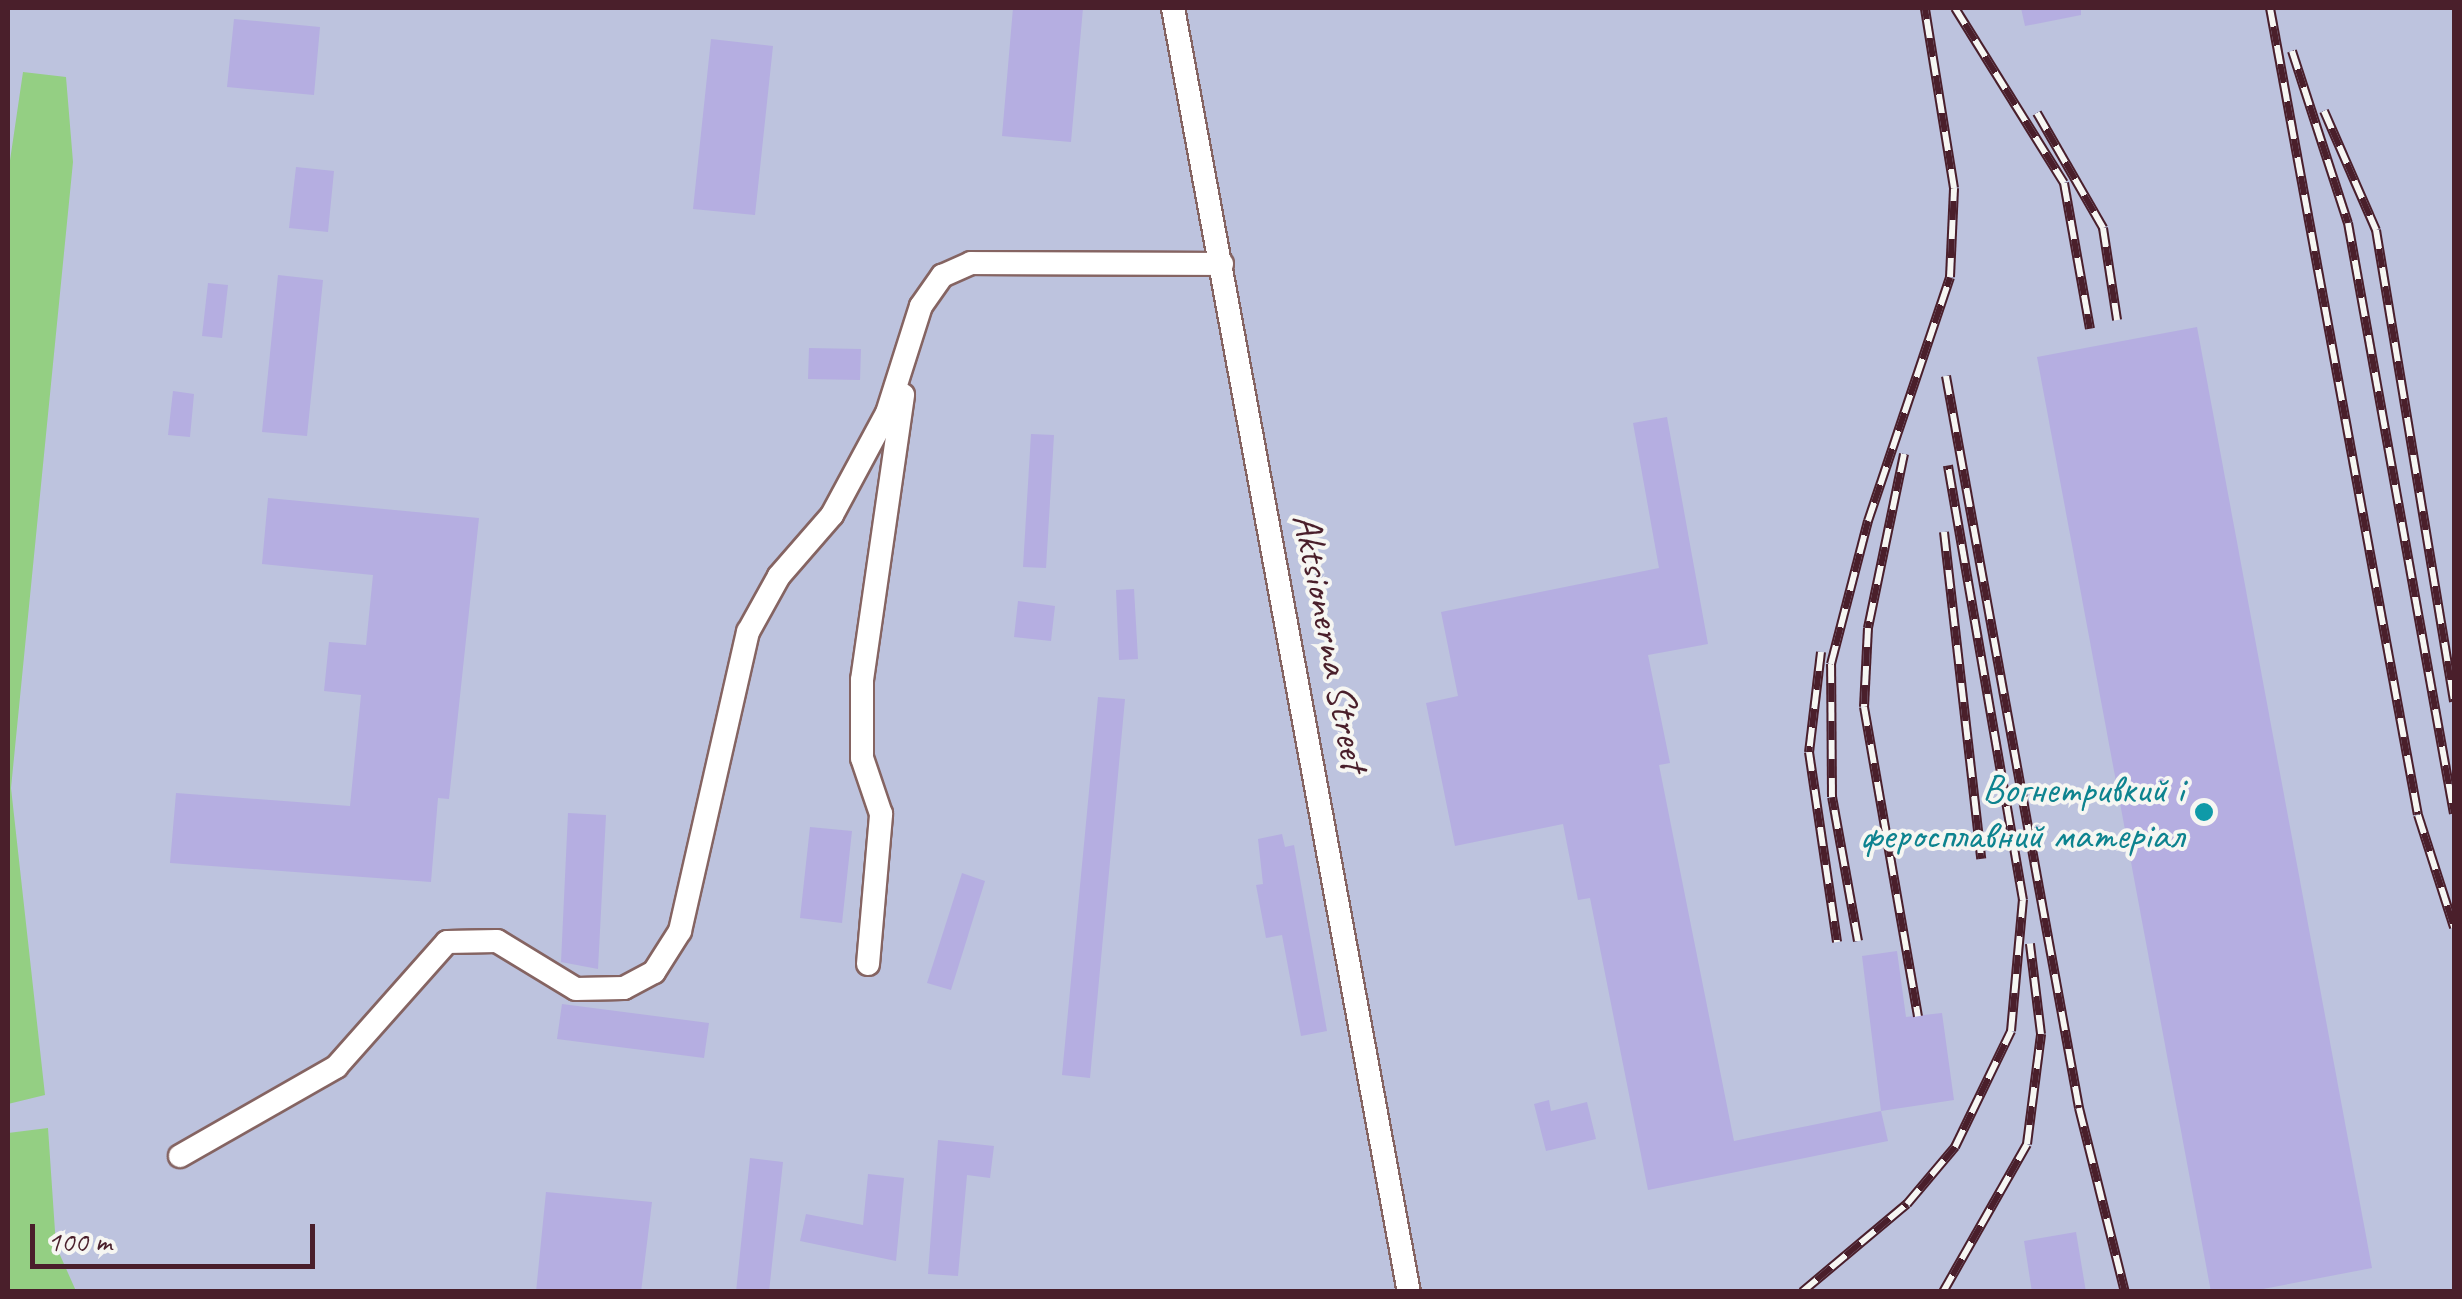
<!DOCTYPE html>
<html>
<head>
<meta charset="utf-8">
<style>
	body { margin:0 }
	#map { position:relative; width:2462px; height:1299px; overflow:hidden; background:#f2e3c9; font-family:Caveat,sans-serif }
	div>[style] { position:absolute }
	[style*='--x'] { left:calc(var(--x)*1px); top:calc(var(--y)*1px); width:calc(var(--w)*1px); rotate:calc(var(--a)*1deg) }
	.industrial>* { inset:0; background:#bdc3de }
	.green>* { inset:0; background:#94cf83 }
	.building>* { inset:0; background:#b5aee1 }
	.roads { filter:drop-shadow(2px 0 #856462) drop-shadow(-2px 0 #856462) drop-shadow(0 2px #856462) drop-shadow(0 -2px #856462) }
	.minor>* { height:22px; margin:-11px; padding:0 11px; transform-origin:11px; border-radius:11px; background:#fff }
	.rail>* { height:10px; margin-top:-5px; transform-origin:0; background:repeating-linear-gradient(90deg,#f6f6f2 0 19px,#4a1f2b 0 38px); box-sizing:border-box; border-block:2px solid #4a1f2b }
	.dots>* { width:28px; height:28px; translate:-50% -50%; box-sizing:border-box; border:5px solid #f6f6f2; border-radius:50% }
	span { translate:-50% -50%; white-space:nowrap; text-align:center; line-height:1.15; -webkit-text-stroke:8px #f6f6f2; paint-order:stroke }
	.street-label { font-size:40px; color:#4a1f2b }
	.culture-label { font-size:40px; color:#0d838f }
	.right { translate:-100% -50%; text-align:right }
	.frame { position:absolute; inset:0; border:10px solid #4a1f2b; pointer-events:none }
	.scale { position:absolute; left:30px; top:1224px; width:285px; height:45px; box-sizing:border-box; border:5px solid #4a1f2b; border-top:0; padding-left:12px; font-size:30px; line-height:35px; white-space:nowrap; color:#4a1f2b; -webkit-text-stroke:8px #f6f6f2; paint-order:stroke }
</style>
</head>
<body>
<div id="map">
	<div class="industrial">
		<i style="clip-path:polygon(8px 8px,2454px 8px,2454px 1291px,8px 1292px)"></i>
	</div>
	<div class="green">
		<i style="clip-path:polygon(23px 72px,66px 77px,73px 162px,11px 788px,45px 1095px,8px 1104px,8px 174px)"></i>
		<i style="clip-path:polygon(48px 1128px,56px 1246px,76px 1291px,8px 1291px,8px 1133px)"></i>
	</div>
	<div class="building">
		<i style="clip-path:polygon(1013px 8px,1083px 8px,1071px 142px,1002px 136px)"></i>
		<i style="clip-path:polygon(2021px 8px,2081px 8px,2081px 15px,2025px 26px)"></i>
		<i style="clip-path:polygon(234px 19px,320px 27px,314px 95px,227px 87px)"></i>
		<i style="clip-path:polygon(711px 39px,773px 46px,755px 215px,693px 209px)"></i>
		<i style="clip-path:polygon(296px 167px,334px 171px,328px 232px,289px 228px)"></i>
		<i style="clip-path:polygon(278px 275px,323px 280px,307px 436px,262px 432px)"></i>
		<i style="clip-path:polygon(208px 283px,228px 285px,222px 338px,202px 336px)"></i>
		<i style="clip-path:polygon(2197px 327px,2372px 1268px,2247px 1292px,2211px 1292px,2037px 357px)"></i>
		<i style="clip-path:polygon(809px 348px,861px 349px,860px 380px,808px 379px)"></i>
		<i style="clip-path:polygon(173px 391px,194px 394px,190px 437px,168px 435px)"></i>
		<i style="clip-path:polygon(1667px 417px,1708px 644px,1648px 655px,1670px 763px,1659px 765px,1734px 1141px,1881px 1111px,1888px 1141px,1648px 1190px,1590px 898px,1578px 900px,1563px 824px,1455px 846px,1426px 703px,1458px 696px,1441px 612px,1659px 568px,1633px 423px)"></i>
		<i style="clip-path:polygon(1031px 434px,1054px 435px,1046px 568px,1023px 567px)"></i>
		<i style="clip-path:polygon(268px 498px,479px 518px,449px 799px,438px 798px,431px 882px,170px 863px,176px 793px,350px 806px,361px 695px,324px 691px,329px 642px,366px 645px,373px 575px,262px 564px)"></i>
		<i style="clip-path:polygon(1134px 589px,1138px 659px,1119px 660px,1116px 590px)"></i>
		<i style="clip-path:polygon(1018px 601px,1055px 606px,1051px 641px,1014px 637px)"></i>
		<i style="clip-path:polygon(1098px 697px,1125px 699px,1090px 1078px,1062px 1075px)"></i>
		<i style="clip-path:polygon(568px 813px,606px 815px,598px 969px,561px 962px)"></i>
		<i style="clip-path:polygon(810px 827px,852px 831px,842px 923px,800px 918px)"></i>
		<i style="clip-path:polygon(1282px 834px,1285px 847px,1294px 845px,1327px 1031px,1301px 1036px,1282px 935px,1266px 938px,1256px 885px,1263px 884px,1258px 839px)"></i>
		<i style="clip-path:polygon(962px 873px,985px 881px,951px 990px,927px 983px)"></i>
		<i style="clip-path:polygon(1897px 951px,1906px 1017px,1942px 1013px,1954px 1100px,1881px 1111px,1862px 956px)"></i>
		<i style="clip-path:polygon(562px 1004px,709px 1023px,704px 1058px,557px 1039px)"></i>
		<i style="clip-path:polygon(1549px 1100px,1551px 1111px,1587px 1102px,1596px 1139px,1546px 1151px,1534px 1104px)"></i>
		<i style="clip-path:polygon(938px 1140px,994px 1146px,990px 1178px,967px 1175px,958px 1276px,928px 1274px)"></i>
		<i style="clip-path:polygon(750px 1158px,783px 1162px,769px 1292px,736px 1292px)"></i>
		<i style="clip-path:polygon(868px 1174px,904px 1178px,896px 1261px,800px 1241px,806px 1214px,863px 1225px)"></i>
		<i style="clip-path:polygon(546px 1192px,652px 1202px,641px 1292px,536px 1292px)"></i>
		<i style="clip-path:polygon(2076px 1232px,2086px 1292px,2032px 1292px,2024px 1241px)"></i>
	</div>
	<div class="roads">
		<div class="minor">
			<i style="--x:1173;--y:8;--w:1306;--a:79.59"></i>
			<i style="--x:868;--y:964;--w:151;--a:-85"></i>
			<i style="--x:881;--y:814;--w:59;--a:-108.7"></i>
			<i style="--x:862;--y:758;--w:78;--a:-90"></i>
			<i style="--x:862;--y:680;--w:288;--a:-81.8"></i>
			<i style="--x:180;--y:1156;--w:180;--a:-29.7"></i>
			<i style="--x:336;--y:1067;--w:167;--a:-48.4"></i>
			<i style="--x:447;--y:942;--w:50;--a:-1.1"></i>
			<i style="--x:497;--y:941;--w:92;--a:31.3"></i>
			<i style="--x:576;--y:989;--w:48;--a:-1.2"></i>
			<i style="--x:624;--y:988;--w:34;--a:-28"></i>
			<i style="--x:654;--y:972;--w:49;--a:-57.6"></i>
			<i style="--x:680;--y:931;--w:307;--a:-77.2"></i>
			<i style="--x:748;--y:632;--w:64;--a:-61"></i>
			<i style="--x:779;--y:576;--w:81;--a:-49"></i>
			<i style="--x:832;--y:515;--w:116;--a:-61.7"></i>
			<i style="--x:887;--y:413;--w:112;--a:-72.4"></i>
			<i style="--x:921;--y:306;--w:37;--a:-55"></i>
			<i style="--x:942;--y:276;--w:32;--a:-24"></i>
			<i style="--x:971;--y:263;--w:251;--a:0.2"></i>
		</div>
	</div>
	<div class="rail">
		<i style="--x:1955;--y:8;--w:206;--a:58.1"></i>
		<i style="--x:2064;--y:183;--w:148;--a:79.9"></i>
		<i style="--x:2270;--y:8;--w:820;--a:79.61"></i>
		<i style="--x:2418;--y:815;--w:118;--a:72.2"></i>
		<i style="--x:2292;--y:51;--w:181;--a:72"></i>
		<i style="--x:2348;--y:223;--w:600;--a:79.83"></i>
		<i style="--x:2324;--y:111;--w:130;--a:66.4"></i>
		<i style="--x:2376;--y:230;--w:478;--a:80.6"></i>
		<i style="--x:2037;--y:113;--w:133;--a:60.1"></i>
		<i style="--x:2103;--y:228;--w:93;--a:81.3"></i>
		<i style="--x:1946;--y:376;--w:744;--a:79.7"></i>
		<i style="--x:2079;--y:1108;--w:190;--a:76"></i>
		<i style="--x:1904;--y:454;--w:178;--a:101.7"></i>
		<i style="--x:1868;--y:628;--w:79;--a:92.9"></i>
		<i style="--x:1864;--y:707;--w:314;--a:80.1"></i>
		<i style="--x:1944;--y:532;--w:329;--a:83.5"></i>
		<i style="--x:1821;--y:652;--w:101;--a:96.8"></i>
		<i style="--x:1809;--y:752;--w:192;--a:81.6"></i>
		<i style="--x:1858;--y:941;--w:146;--a:-100.2"></i>
		<i style="--x:1832;--y:797;--w:133;--a:-90.4"></i>
		<i style="--x:1831;--y:664;--w:148;--a:-75.5"></i>
		<i style="--x:1868;--y:521;--w:257;--a:-71.4"></i>
		<i style="--x:1950;--y:277;--w:89;--a:-87.4"></i>
		<i style="--x:1954;--y:188;--w:182;--a:-99.2"></i>
		<i style="--x:1802;--y:1292;--w:137;--a:-40"></i>
		<i style="--x:1907;--y:1204;--w:75;--a:-49.9"></i>
		<i style="--x:1955;--y:1147;--w:129;--a:-64.2"></i>
		<i style="--x:2011;--y:1031;--w:132;--a:-84.8"></i>
		<i style="--x:2023;--y:900;--w:441;--a:-99.8"></i>
		<i style="--x:1943;--y:1292;--w:170;--a:-60.4"></i>
		<i style="--x:2027;--y:1144;--w:111;--a:-82.7"></i>
		<i style="--x:2041;--y:1034;--w:91;--a:-97"></i>
	</div>
	<div class="dots">
		<i style="left:2204px;top:812px;background:#0f9aa8"></i>
	</div>
	<div class="street-label">
		<span style="left:1331px;top:642px;rotate:79deg">Aktsionerna Street</span>
	</div>
	<div class="culture-label">
		<span class="right" style="left:2184px;top:812px">Вогнетривкий і<br>феросплавний матеріал</span>
	</div>
	<div class="frame"></div>
	<div class="scale">100 m</div>
</div>
</body>
</html>
